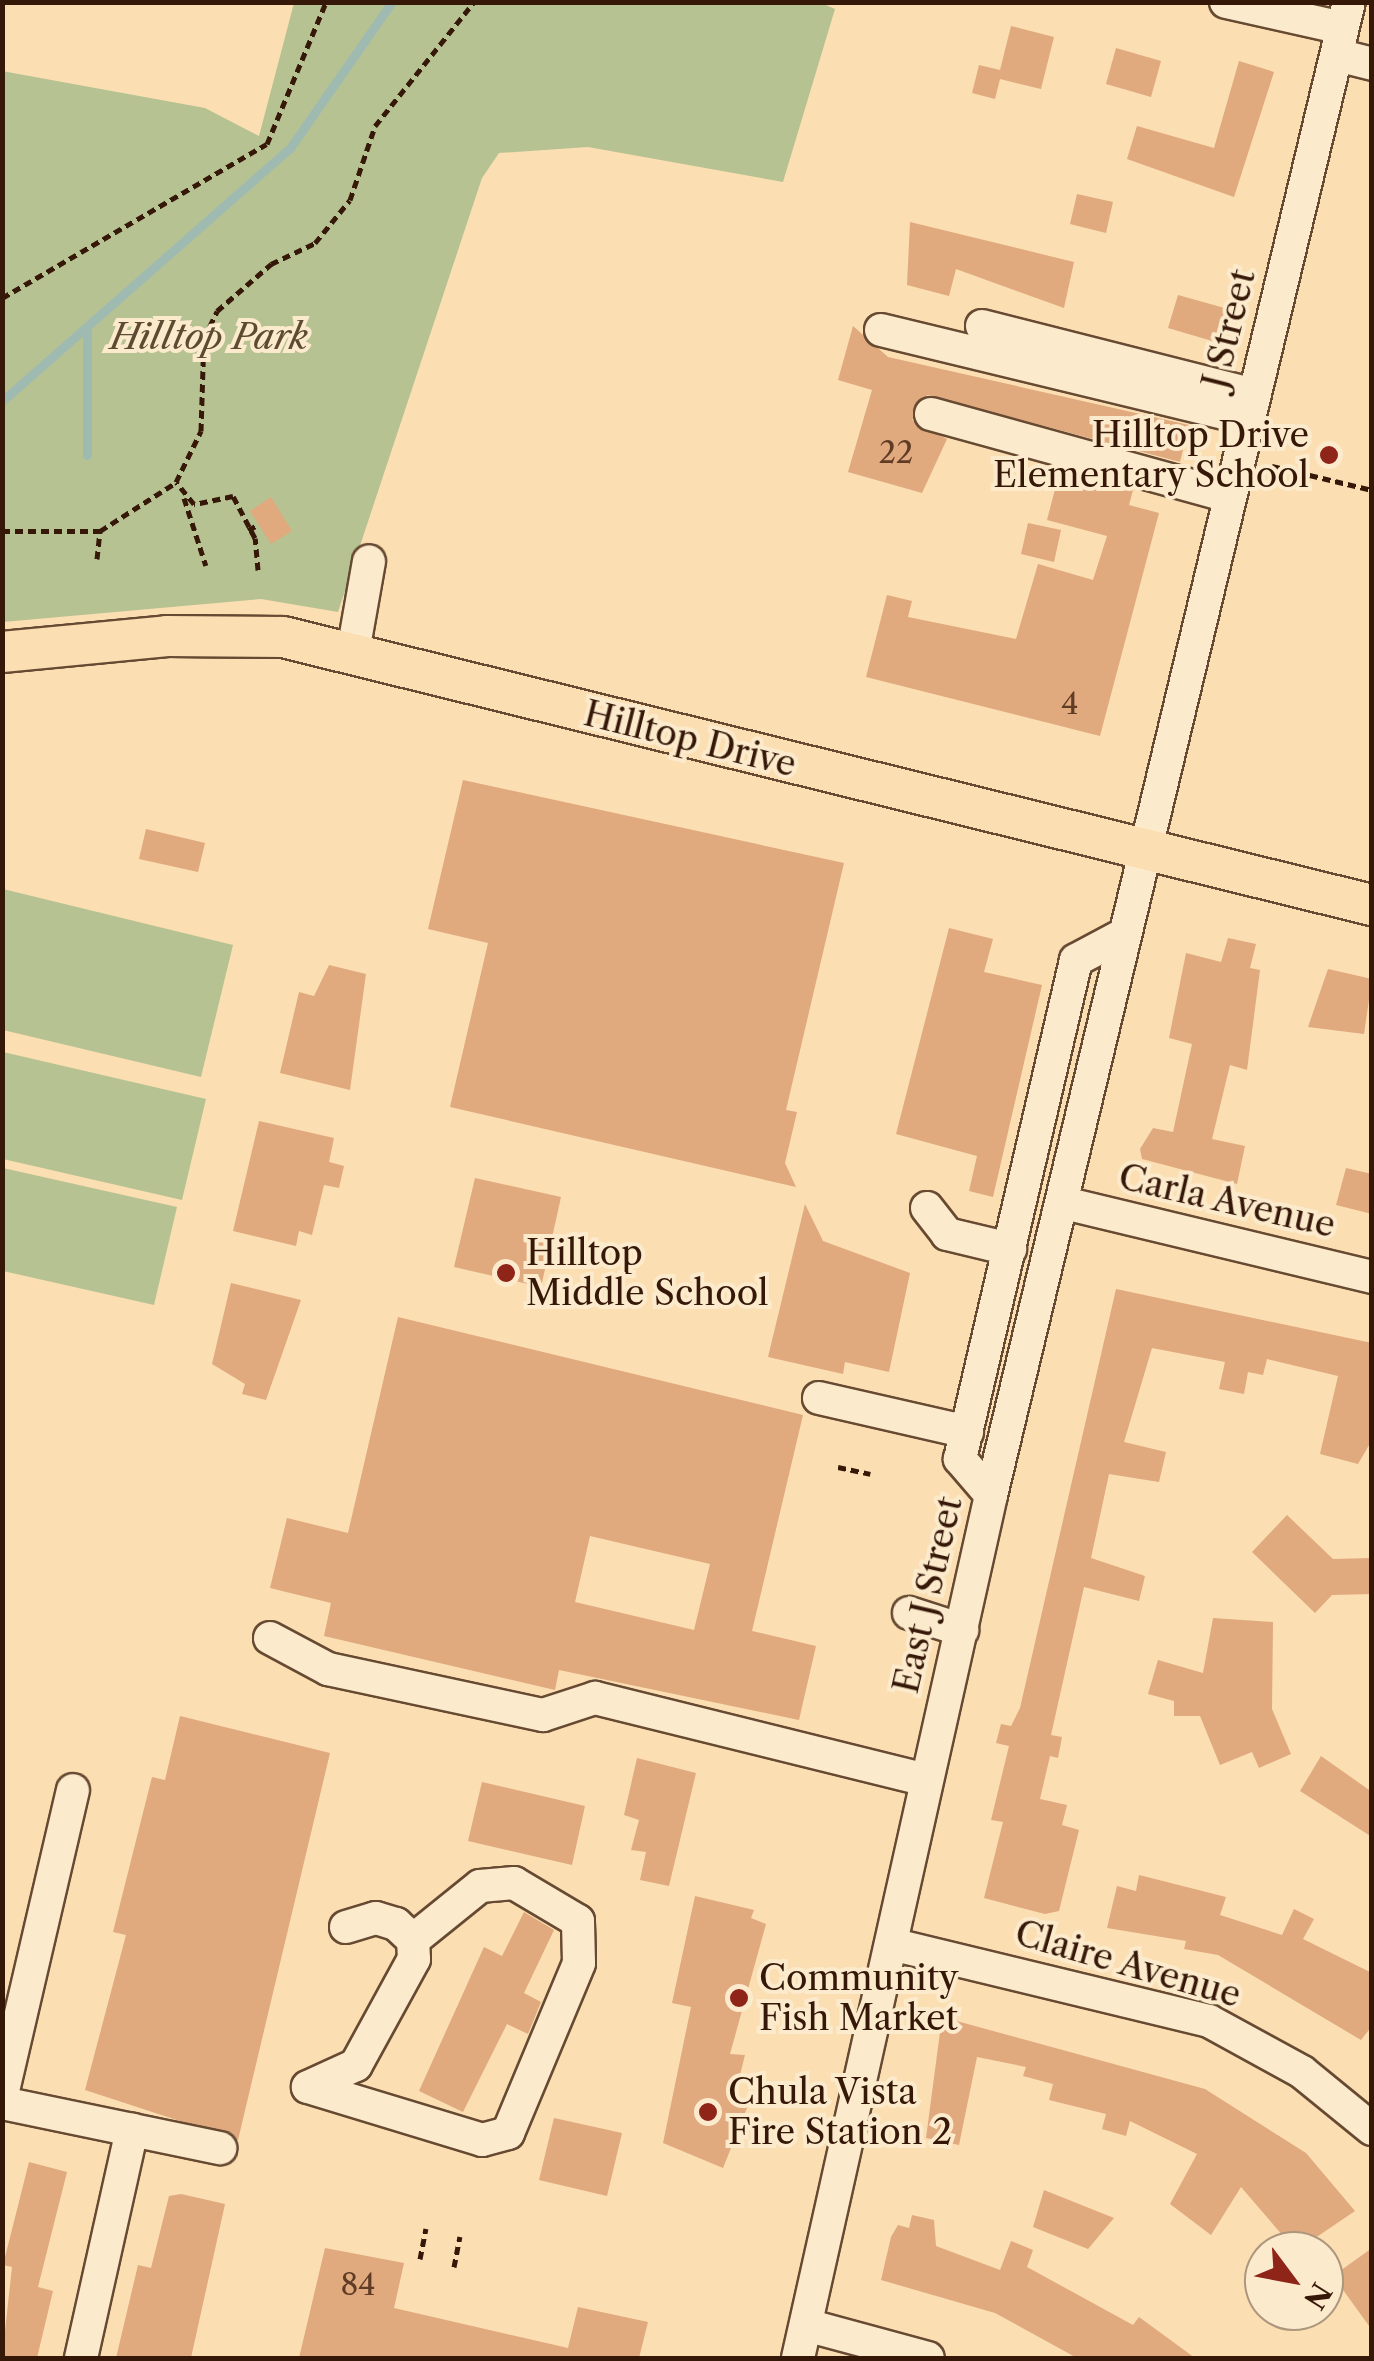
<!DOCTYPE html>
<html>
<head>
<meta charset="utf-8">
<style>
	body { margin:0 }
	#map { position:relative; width:1374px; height:2361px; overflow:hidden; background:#fbdeb2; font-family:"Libre Caslon Text",serif }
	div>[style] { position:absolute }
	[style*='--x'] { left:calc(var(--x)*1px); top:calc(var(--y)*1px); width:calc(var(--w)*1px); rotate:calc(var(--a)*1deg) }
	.green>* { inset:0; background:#b7c292 }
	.stream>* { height:9px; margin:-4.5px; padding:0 4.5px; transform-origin:4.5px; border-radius:4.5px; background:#9fbbb1 }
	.building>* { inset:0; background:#e0a97e }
	.path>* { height:5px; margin-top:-2.5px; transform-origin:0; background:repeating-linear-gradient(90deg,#361808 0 8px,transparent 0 13px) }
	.roads { filter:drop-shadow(2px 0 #674a32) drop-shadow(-2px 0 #674a32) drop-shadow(0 2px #674a32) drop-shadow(0 -2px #674a32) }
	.minor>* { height:32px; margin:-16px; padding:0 16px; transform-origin:16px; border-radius:16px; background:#fceacd }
	.major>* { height:40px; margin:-20px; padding:0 20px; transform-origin:20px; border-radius:20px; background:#fbdeb2 }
	.dots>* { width:28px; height:28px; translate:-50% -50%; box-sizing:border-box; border:5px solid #fceacd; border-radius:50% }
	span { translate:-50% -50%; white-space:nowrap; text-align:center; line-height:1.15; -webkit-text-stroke:8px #fceacd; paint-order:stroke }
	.number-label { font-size:30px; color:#603c26 }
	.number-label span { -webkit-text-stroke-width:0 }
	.street-label { font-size:35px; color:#361808 }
	.park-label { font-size:35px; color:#5d4b31; font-style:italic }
	.poi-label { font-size:35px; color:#361808 }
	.right { translate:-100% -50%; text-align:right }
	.left { translate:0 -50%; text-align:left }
	.frame { position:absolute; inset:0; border:5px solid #361808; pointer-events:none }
	.north { position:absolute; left:1244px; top:2231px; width:100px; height:100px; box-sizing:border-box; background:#fceacd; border:2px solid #ad967e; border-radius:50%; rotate:122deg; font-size:28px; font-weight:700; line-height:40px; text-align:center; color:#361808 }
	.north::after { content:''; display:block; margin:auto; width:35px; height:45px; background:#8f2418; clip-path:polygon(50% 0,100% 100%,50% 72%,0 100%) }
</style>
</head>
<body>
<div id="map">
	<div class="green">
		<i style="clip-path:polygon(819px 2px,835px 9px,783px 182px,588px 147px,499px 153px,482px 178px,338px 612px,261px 599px,3px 622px,2px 71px,205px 108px,259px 136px,294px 3px)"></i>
		<i style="clip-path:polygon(3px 889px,233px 945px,201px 1077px,3px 1030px)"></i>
		<i style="clip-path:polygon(3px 1052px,206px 1099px,182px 1200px,3px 1159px)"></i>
		<i style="clip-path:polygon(3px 1168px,177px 1207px,154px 1305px,3px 1271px)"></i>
	</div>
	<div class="stream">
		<i style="--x:87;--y:330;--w:125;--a:90"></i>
		<i style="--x:2;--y:401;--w:383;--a:-41.3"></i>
		<i style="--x:290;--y:148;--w:178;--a:-55.1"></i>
	</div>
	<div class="building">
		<i style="clip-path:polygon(1011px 26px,1054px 37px,1041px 89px,1000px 79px,995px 99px,972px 93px,979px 65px,1000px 70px)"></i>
		<i style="clip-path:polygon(1116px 48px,1161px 61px,1151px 97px,1106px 84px)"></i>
		<i style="clip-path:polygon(1239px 61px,1274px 72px,1234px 197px,1127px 159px,1137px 126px,1214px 148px)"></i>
		<i style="clip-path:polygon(1077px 194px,1113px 202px,1106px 233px,1070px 224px)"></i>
		<i style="clip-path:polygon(910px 222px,1074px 262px,1064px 308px,956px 269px,949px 296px,907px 285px)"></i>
		<i style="clip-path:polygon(1178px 295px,1228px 309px,1219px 343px,1168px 328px)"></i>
		<i style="clip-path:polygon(853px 326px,888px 357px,1189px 425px,1180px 462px,927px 395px,912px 420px,947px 439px,922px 493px,848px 472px,872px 390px,838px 380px)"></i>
		<i style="clip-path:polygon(1060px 470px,1133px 490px,1129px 505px,1159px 513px,1100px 736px,866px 677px,887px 595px,912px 601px,908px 617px,1016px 639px,1038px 564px,1093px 580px,1107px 536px,1047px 520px)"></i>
		<i style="clip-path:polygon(271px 497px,292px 531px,271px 544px,250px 511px)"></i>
		<i style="clip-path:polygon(1028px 523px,1061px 530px,1054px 562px,1021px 554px)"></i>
		<i style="clip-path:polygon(463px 780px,844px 863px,786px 1110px,797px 1112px,785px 1163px,796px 1187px,450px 1107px,488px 943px,428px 929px)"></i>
		<i style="clip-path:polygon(146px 829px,205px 843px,198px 872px,139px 859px)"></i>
		<i style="clip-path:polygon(949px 928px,993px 939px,984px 972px,1042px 985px,993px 1197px,969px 1191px,977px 1156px,896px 1134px)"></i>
		<i style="clip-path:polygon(1228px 938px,1256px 944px,1250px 968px,1260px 970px,1247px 1070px,1230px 1065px,1212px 1139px,1245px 1146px,1237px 1184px,1142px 1159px,1140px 1149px,1153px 1128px,1173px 1132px,1192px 1044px,1169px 1038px,1186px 953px,1221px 962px)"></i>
		<i style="clip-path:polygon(329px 965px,366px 974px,350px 1090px,280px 1073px,299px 992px,314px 996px)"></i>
		<i style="clip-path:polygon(1328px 969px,1372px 979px,1364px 1034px,1308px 1027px)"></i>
		<i style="clip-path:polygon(259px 1121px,334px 1138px,329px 1162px,344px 1166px,339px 1188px,324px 1185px,312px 1235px,299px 1231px,296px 1246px,233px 1231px)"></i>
		<i style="clip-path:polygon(1346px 1168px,1372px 1174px,1372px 1214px,1336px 1205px)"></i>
		<i style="clip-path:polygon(475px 1178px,561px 1197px,541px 1287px,454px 1267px)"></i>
		<i style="clip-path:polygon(805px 1204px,823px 1241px,910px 1273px,889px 1372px,845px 1362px,843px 1374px,768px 1357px)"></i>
		<i style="clip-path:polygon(231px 1283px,301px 1300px,266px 1400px,242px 1394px,245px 1384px,212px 1364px)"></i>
		<i style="clip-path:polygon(1116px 1289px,1372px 1343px,1372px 1440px,1358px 1464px,1320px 1454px,1338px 1376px,1267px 1359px,1263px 1375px,1248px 1372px,1244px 1394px,1219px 1389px,1225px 1362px,1152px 1348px,1124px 1442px,1166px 1452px,1159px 1482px,1109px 1474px,1091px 1558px,1145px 1576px,1139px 1601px,1084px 1587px,1051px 1735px,1062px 1737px,1058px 1758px,1050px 1756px,1040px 1799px,1067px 1805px,1062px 1825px,1079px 1830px,1059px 1911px,1045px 1914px,984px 1898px,1003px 1822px,991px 1820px,1009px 1746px,996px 1743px,1001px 1724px,1011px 1726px,1020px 1708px)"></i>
		<i style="clip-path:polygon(evenodd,398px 1317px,803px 1415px,752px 1631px,816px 1646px,799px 1720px,559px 1670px,555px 1690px,324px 1636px,331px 1603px,270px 1588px,287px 1518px,348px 1533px,398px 1317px,590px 1536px,710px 1564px,694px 1630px,575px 1602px,590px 1536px)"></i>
		<i style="clip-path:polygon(1287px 1515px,1333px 1559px,1372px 1558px,1372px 1594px,1332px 1595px,1315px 1613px,1252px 1552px)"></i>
		<i style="clip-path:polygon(1213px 1618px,1273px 1622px,1272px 1709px,1291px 1754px,1259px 1768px,1252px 1752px,1220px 1765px,1200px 1716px,1174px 1716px,1174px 1701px,1148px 1694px,1158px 1660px,1203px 1673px)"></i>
		<i style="clip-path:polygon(180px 1716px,330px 1753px,238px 2140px,85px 2090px,126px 1935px,113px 1932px,152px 1777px,165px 1780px)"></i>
		<i style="clip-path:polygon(1321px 1756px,1372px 1792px,1372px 1837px,1300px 1791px)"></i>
		<i style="clip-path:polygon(637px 1758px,696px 1773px,669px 1886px,640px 1880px,646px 1852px,631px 1850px,639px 1820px,624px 1815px)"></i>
		<i style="clip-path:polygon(482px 1782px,585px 1806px,572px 1865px,468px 1841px)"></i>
		<i style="clip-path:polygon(1139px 1875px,1226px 1897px,1220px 1915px,1282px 1935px,1294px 1909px,1314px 1919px,1303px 1939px,1372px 1973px,1372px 2026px,1361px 2040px,1218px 1955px,1184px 1949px,1186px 1941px,1107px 1928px,1117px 1886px,1136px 1891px)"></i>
		<i style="clip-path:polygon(695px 1896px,754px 1910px,751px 1918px,766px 1924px,730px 2054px,745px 2055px,734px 2099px,749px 2103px,723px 2168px,663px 2143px,691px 2007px,672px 2003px)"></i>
		<i style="clip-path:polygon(524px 1912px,554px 1930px,524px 1993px,541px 2002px,528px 2034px,507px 2024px,463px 2112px,419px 2091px,484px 1947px,502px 1956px)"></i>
		<i style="clip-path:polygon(942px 2017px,1205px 2089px,1306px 2153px,1355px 2211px,1296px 2251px,1241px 2187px,1211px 2235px,1170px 2204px,1197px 2154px,1130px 2121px,1126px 2136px,1102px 2129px,1106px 2114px,1049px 2100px,1053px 2084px,1023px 2076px,1026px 2067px,977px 2057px,959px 2145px,926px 2138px)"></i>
		<i style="clip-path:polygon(554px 2118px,622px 2133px,607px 2196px,539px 2180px)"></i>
		<i style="clip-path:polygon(29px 2162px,67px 2172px,38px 2287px,53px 2291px,37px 2358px,2px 2358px,12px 2267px,3px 2265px)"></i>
		<i style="clip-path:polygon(1044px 2190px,1114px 2218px,1088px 2249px,1033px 2227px)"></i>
		<i style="clip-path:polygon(181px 2194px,225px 2204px,191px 2358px,116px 2358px,138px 2265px,151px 2268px,169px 2196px)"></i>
		<i style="clip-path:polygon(912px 2215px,934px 2220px,936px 2246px,1000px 2270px,1011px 2241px,1033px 2250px,1027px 2267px,1133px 2325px,1139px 2317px,1195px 2358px,1077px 2358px,995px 2313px,881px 2280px,891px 2237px,898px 2225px,909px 2228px)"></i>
		<i style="clip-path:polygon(325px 2248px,404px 2263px,394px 2308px,568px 2348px,578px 2307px,648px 2322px,639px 2358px,299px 2358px)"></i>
		<i style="clip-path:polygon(1372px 2248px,1372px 2330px,1333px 2276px)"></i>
	</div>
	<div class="path">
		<i style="--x:2;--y:298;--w:306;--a:-30.2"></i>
		<i style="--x:267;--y:144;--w:154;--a:-67.4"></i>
		<i style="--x:1272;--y:466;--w:103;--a:13.5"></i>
		<i style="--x:184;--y:498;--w:71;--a:72.1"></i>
		<i style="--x:248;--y:530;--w:11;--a:-27"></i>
		<i style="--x:2;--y:531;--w:98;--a:0"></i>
		<i style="--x:100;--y:531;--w:89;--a:-32.6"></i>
		<i style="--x:97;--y:559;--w:28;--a:-84"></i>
		<i style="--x:258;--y:570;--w:32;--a:-95"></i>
		<i style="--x:255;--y:538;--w:47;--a:-117.6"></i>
		<i style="--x:233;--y:496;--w:40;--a:168"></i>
		<i style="--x:194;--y:504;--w:28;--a:-129"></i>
		<i style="--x:176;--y:482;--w:57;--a:-63.9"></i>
		<i style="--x:201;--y:431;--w:93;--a:-88.2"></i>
		<i style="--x:204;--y:338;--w:30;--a:-64"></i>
		<i style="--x:217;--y:311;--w:72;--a:-41"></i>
		<i style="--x:271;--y:264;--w:49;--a:-25.5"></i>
		<i style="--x:315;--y:243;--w:55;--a:-50.9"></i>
		<i style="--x:350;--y:200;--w:78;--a:-71.3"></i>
		<i style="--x:375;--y:126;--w:159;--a:-51.4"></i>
		<i style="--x:838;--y:1467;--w:33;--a:12"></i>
		<i style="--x:420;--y:2259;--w:31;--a:-79"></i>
		<i style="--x:454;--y:2267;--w:31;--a:-79"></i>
	</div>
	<div class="roads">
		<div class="minor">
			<i style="--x:1226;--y:2;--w:119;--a:12.6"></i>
			<i style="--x:1337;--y:55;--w:36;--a:14"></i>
			<i style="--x:982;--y:326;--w:281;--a:14.2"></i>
			<i style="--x:881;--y:330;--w:378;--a:13.6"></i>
			<i style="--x:931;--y:414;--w:309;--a:15.4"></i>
			<i style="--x:353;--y:652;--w:92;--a:-80"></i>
			<i style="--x:1064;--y:1203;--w:317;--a:13.5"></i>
			<i style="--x:927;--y:1208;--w:33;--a:52"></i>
			<i style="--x:947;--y:1234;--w:65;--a:13.4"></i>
			<i style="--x:819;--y:1398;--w:152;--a:12.9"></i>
			<i style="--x:991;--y:1495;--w:48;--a:-130.7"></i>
			<i style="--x:960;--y:1459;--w:512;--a:-76.91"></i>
			<i style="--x:1076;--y:960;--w:53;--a:-28"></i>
			<i style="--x:909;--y:1613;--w:56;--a:17.8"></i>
			<i style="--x:270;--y:1638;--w:66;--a:28.1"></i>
			<i style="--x:328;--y:1669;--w:220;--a:12.1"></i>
			<i style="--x:543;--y:1715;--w:55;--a:-18.1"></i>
			<i style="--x:595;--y:1698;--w:341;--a:13.9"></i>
			<i style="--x:346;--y:1927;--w:31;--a:-17"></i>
			<i style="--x:376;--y:1918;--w:21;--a:17"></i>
			<i style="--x:396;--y:1924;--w:23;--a:43"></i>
			<i style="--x:413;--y:1940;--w:19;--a:87"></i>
			<i style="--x:414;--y:1959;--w:121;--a:118.7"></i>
			<i style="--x:356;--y:2065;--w:53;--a:155.4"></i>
			<i style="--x:308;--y:2087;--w:182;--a:16.9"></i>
			<i style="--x:482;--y:2140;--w:27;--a:-15"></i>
			<i style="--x:508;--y:2133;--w:184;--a:-67.3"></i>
			<i style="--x:579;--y:1963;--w:42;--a:-91.4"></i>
			<i style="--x:578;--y:1921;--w:74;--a:-149.3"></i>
			<i style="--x:514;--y:1883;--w:34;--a:175"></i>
			<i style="--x:480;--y:1886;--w:86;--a:141.1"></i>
			<i style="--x:895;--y:1945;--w:323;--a:13.6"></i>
			<i style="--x:1209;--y:2021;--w:106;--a:28.7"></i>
			<i style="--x:1302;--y:2072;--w:90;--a:39.2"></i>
			<i style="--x:2;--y:2095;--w:313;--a:-76.9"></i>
			<i style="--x:2;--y:2103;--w:223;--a:11.7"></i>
			<i style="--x:806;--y:2325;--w:126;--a:15.1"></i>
			<i style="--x:81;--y:2358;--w:234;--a:-77.4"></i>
			<i style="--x:798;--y:2358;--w:884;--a:-77.39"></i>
			<i style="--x:991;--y:1495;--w:1535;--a:-76.52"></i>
		</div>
		<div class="major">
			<i style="--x:2;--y:652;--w:166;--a:-5.5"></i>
			<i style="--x:167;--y:636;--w:116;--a:0.5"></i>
			<i style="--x:283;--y:637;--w:1121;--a:13.83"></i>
		</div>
	</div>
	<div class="dots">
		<i style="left:1329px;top:455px;background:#8f2418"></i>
		<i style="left:506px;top:1273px;background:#8f2418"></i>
		<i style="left:739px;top:1998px;background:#8f2418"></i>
		<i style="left:708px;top:2112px;background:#8f2418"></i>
	</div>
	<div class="number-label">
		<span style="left:896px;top:453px">22</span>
		<span style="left:1070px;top:704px">4</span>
		<span style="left:358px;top:2285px">84</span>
	</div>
	<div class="street-label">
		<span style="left:1229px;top:329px;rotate:-76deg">J Street</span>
		<span style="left:690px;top:739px;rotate:14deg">Hilltop Drive</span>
		<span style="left:1227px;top:1201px;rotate:13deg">Carla Avenue</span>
		<span style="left:928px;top:1595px;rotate:-77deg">East J Street</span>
		<span style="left:1128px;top:1964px;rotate:16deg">Claire Avenue</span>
	</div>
	<div class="park-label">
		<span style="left:209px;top:337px">Hilltop Park</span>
	</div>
	<div class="poi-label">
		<span class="right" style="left:1309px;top:455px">Hilltop Drive<br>Elementary School</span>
		<span class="left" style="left:526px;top:1273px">Hilltop<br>Middle School</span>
		<span class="left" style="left:759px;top:1998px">Community<br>Fish Market</span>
		<span class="left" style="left:728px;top:2112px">Chula Vista<br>Fire Station 2</span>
	</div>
	<div class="frame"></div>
	<div class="north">N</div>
</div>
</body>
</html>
